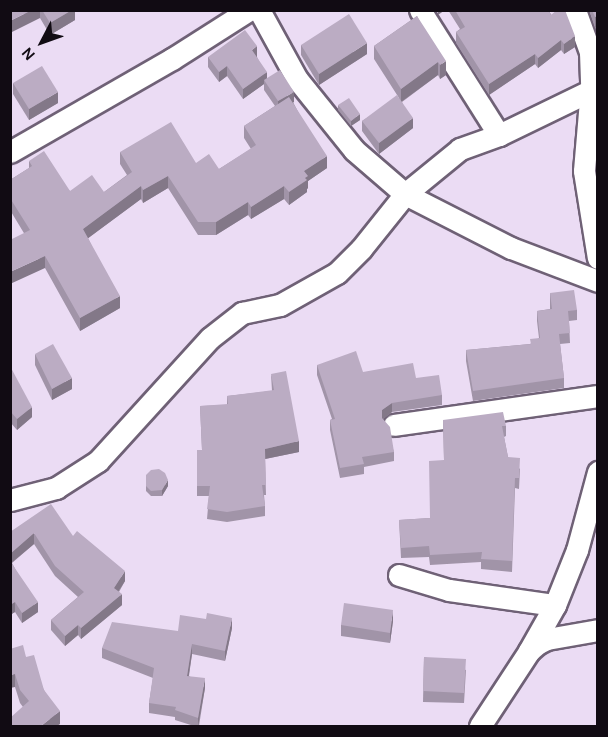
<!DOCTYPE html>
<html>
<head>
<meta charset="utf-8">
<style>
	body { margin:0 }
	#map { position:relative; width:608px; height:737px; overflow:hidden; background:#ebdcf4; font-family:Karla,sans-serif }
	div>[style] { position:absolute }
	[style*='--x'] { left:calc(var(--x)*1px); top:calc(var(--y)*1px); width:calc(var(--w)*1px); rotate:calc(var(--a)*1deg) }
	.roads { filter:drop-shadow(2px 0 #6f6176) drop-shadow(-2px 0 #6f6176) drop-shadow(0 2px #6f6176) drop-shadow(0 -2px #6f6176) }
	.minor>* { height:21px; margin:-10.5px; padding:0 10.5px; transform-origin:10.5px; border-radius:10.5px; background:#fff }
	.wall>* { inset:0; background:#a194a8 }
	.shaded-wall>* { inset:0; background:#837888 }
	.building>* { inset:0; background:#bbacc3 }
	span { translate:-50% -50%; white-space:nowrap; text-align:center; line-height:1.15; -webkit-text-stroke:5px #ebdcf4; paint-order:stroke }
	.frame { position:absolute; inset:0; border:12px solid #110b13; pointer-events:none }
	.north { position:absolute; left:12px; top:12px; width:60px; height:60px; -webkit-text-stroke:4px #ebdcf4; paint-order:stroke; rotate:229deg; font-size:16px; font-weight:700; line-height:24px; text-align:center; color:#110b13 }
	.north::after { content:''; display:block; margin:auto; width:21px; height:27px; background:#110b13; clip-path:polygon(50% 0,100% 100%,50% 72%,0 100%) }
</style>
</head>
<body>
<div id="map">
	<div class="roads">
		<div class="minor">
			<i style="--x:259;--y:10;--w:79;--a:61.2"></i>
			<i style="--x:297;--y:79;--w:91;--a:51.2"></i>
			<i style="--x:354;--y:150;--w:67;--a:40.8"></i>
			<i style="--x:405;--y:194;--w:119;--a:27"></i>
			<i style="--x:511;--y:248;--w:93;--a:20.8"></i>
			<i style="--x:420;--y:10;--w:148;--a:57.7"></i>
			<i style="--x:575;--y:10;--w:45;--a:70.3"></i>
			<i style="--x:590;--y:52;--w:37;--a:88"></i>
			<i style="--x:591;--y:89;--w:82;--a:94.9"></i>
			<i style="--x:584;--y:171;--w:88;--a:80.9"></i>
			<i style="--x:10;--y:152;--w:187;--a:-29.9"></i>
			<i style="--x:172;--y:59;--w:91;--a:-32.5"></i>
			<i style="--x:394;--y:425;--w:206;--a:-8.1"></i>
			<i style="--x:10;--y:500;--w:48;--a:-14.6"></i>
			<i style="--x:56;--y:488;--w:50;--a:-32.7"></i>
			<i style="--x:98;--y:461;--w:166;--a:-47.7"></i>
			<i style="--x:210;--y:338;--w:41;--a:-38"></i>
			<i style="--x:242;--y:313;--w:39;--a:-12"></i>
			<i style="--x:280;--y:305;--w:65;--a:-29.3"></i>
			<i style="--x:337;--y:273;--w:34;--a:-45"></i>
			<i style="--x:361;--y:249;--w:70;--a:-51.3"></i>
			<i style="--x:405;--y:194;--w:71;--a:-39.3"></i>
			<i style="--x:460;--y:149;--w:41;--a:-19.7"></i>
			<i style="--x:499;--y:135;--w:110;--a:-25.9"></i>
			<i style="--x:399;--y:575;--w:52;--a:16.7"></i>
			<i style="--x:449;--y:590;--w:107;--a:8.1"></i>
			<i style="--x:529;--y:651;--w:53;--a:-60.5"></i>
			<i style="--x:555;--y:605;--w:59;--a:-68.2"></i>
			<i style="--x:577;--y:550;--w:81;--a:-74.9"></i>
			<i style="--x:480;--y:726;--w:90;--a:-56.8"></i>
			<i style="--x:529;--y:651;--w:11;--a:-41"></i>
			<i style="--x:537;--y:644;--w:11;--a:-27"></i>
			<i style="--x:547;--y:639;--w:52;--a:-10"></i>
		</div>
	</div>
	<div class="wall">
		<i style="clip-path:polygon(10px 10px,75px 10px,75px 20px,50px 35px,40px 18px)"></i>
		<i style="clip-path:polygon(448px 10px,548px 10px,575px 47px,564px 54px,561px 50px,538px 68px,535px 64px,489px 95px,456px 43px,456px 32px,460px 29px)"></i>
		<i style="clip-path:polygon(589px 10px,597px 10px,595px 28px)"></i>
		<i style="clip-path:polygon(417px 16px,446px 75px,440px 79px,438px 75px,402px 102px,413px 128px,379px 154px,362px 131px,362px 121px,399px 98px,374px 59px,374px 46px)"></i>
		<i style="clip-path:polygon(301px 45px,367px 54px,319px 85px,301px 55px)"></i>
		<i style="clip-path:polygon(208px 57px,257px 57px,267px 78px,294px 102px,293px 102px,327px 168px,308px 181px,308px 188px,307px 189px,307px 192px,289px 205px,284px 199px,251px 219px,248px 215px,216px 235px,198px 235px,168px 188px,143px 203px,141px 199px,88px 238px,120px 308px,80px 331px,45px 268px,10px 210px,10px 180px,29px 168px,29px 161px,70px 191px,104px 192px,127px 175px,120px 164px,120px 152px,196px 163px,219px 169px,251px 149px,244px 138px,244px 126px,275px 106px,264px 90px,264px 84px,243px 99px,227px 76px,219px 82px,208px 67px)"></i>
		<i style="clip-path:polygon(13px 83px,58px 103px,29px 120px,13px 94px)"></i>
		<i style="clip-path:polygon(338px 105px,360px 120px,351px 126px,338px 110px)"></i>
		<i style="clip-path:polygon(550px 293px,577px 310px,577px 320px,569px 321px,570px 343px,560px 344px,564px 378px,564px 388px,473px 401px,466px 361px,466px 350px,530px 344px,539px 338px,537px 321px,537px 311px,550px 309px)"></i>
		<i style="clip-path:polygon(35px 354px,72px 389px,52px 400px,35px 365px)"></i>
		<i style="clip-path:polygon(317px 365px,363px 372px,416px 378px,442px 395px,442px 405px,392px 412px,383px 419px,394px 452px,394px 461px,364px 467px,364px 474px,340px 478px,330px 430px,330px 420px,332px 419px,317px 375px)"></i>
		<i style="clip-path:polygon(10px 366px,32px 417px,17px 430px,10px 422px)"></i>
		<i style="clip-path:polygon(271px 374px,299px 452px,265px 459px,266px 495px,264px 495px,265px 506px,265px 516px,227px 522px,207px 519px,209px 496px,197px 496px,197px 450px,202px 450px,200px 406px,227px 405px,227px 396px,272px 391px)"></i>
		<i style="clip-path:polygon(443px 420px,506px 426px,506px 436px,504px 437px,508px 457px,520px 469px,519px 489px,515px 488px,512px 572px,481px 569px,481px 562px,430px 565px,429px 557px,401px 558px,399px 520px,430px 518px,444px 460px)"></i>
		<i style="clip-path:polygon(146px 475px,168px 486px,162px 496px,151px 496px,146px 491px)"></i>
		<i style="clip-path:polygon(10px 532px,73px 536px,125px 581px,119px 592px,122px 605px,81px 639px,78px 635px,65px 646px,51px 630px,51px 620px,78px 597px,55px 576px,34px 544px,12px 563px,38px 612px,22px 623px,15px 612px,10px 615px)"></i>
		<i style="clip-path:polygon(393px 621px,390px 643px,341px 636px,341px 625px)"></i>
		<i style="clip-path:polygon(232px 628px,225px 661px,192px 654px,189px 676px,205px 688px,199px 726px,194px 726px,175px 720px,175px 717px,149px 713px,149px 703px,153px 678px,102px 658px,102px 648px,178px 631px)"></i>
		<i style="clip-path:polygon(10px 649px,26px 657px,44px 690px,60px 724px,23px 707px,20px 703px,15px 687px)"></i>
		<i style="clip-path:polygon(424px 657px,466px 670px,464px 703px,423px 702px)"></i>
	</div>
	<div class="shaded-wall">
		<i style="clip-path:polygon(32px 10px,40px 10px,40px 18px,10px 33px,10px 21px)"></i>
		<i style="clip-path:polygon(72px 10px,75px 10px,75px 20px,50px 35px,50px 23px)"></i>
		<i style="clip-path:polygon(438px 10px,445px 10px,438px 15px)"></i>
		<i style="clip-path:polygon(597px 16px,597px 27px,595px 28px,595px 17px)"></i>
		<i style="clip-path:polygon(575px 36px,575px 47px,564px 54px,564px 44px)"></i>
		<i style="clip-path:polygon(561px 40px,561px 50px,538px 68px,538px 58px)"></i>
		<i style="clip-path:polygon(367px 43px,367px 54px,319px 85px,319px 74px)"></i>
		<i style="clip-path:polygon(257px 46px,257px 57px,252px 61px,252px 50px)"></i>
		<i style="clip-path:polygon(535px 54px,535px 64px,489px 95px,489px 84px)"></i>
		<i style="clip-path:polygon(446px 61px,446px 75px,440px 79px,440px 65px)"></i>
		<i style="clip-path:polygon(438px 62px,438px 75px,401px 102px,401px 89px)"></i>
		<i style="clip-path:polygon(227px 66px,227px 76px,219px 82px,219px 72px)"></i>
		<i style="clip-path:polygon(267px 72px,267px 82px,264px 80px,264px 84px,243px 99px,243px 89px)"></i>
		<i style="clip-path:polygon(58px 92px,58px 103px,29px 120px,29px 109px)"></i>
		<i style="clip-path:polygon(294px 92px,294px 102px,278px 112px,278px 101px)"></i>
		<i style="clip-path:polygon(360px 114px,360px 120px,351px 126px,351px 121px)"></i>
		<i style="clip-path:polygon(413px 118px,413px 128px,379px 154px,379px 143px)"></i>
		<i style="clip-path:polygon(327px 156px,327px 168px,308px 181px,308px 188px,307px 189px,307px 192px,289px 205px,289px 192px,304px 171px)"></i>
		<i style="clip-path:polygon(168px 176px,168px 188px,143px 203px,143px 190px)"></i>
		<i style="clip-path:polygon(141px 186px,141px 199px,83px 242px,83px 229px)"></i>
		<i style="clip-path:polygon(284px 186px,284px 199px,251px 219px,251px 207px)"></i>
		<i style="clip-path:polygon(248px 202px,248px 215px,216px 235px,216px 222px)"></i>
		<i style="clip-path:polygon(45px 256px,45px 268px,10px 284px,10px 272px)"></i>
		<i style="clip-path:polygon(120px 296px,120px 308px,80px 331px,80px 318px)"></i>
		<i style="clip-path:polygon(72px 378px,72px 389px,52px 400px,52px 389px)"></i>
		<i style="clip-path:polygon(392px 403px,392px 412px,382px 420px,382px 410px)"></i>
		<i style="clip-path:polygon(32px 407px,32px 417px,17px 430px,17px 419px)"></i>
		<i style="clip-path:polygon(299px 441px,299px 452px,265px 459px,265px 449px)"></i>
		<i style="clip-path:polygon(168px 480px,168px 486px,162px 496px,162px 490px)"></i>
		<i style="clip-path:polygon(34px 533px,34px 544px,10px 564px,10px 554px)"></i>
		<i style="clip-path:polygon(125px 571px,125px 581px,114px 598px,114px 588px)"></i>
		<i style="clip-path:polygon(122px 594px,122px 605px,81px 639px,81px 628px)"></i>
		<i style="clip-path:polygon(15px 602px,15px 612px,10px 615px,10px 605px)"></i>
		<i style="clip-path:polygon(38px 602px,38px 612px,22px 623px,22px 613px)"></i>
		<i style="clip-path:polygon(393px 610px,393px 621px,390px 643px,390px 633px)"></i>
		<i style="clip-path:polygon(232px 618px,232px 628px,225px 661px,225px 651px)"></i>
		<i style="clip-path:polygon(78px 625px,78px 635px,65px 646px,65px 636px)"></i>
		<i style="clip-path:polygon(192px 644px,192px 654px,187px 686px,187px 676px)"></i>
		<i style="clip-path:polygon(15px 674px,15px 687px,10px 688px,10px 675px)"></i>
		<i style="clip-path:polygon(205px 678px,205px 688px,198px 726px,198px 718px)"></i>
		<i style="clip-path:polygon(60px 711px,60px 724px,57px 726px,41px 726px)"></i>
	</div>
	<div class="building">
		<i style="clip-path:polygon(10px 10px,32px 10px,10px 21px)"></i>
		<i style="clip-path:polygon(42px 10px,72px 10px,50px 23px)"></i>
		<i style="clip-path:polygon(455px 10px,548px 10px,551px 15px,557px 10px,565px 10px,575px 36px,564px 44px,561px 40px,538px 58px,535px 54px,489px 84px,456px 32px,465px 27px)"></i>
		<i style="clip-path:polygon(592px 10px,597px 10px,597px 16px,595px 17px)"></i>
		<i style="clip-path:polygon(349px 14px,367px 43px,319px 74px,301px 45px)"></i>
		<i style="clip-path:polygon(417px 16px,446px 61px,440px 65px,438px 62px,401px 89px,374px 46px)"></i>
		<i style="clip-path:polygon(245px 30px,257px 46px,252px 50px,267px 72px,243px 89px,227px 66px,219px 72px,208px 57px)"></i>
		<i style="clip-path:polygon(42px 66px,58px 92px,29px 109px,13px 83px)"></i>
		<i style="clip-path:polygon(280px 70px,294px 92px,278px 101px,264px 80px)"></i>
		<i style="clip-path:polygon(397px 95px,413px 118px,379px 143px,362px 121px)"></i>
		<i style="clip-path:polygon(289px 97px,327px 156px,304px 171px,308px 176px,305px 178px,307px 180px,289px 192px,284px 186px,251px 207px,248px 202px,216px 222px,198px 222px,168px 176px,143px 190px,141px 186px,83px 229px,120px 296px,80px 318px,45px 256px,10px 272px,10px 240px,30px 230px,10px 198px,10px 180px,32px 166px,29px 161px,44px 151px,70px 191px,92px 175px,104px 192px,132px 172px,120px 152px,171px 122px,196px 163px,209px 154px,219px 169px,256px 145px,244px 126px)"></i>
		<i style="clip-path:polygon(349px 98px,360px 114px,351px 121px,338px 105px)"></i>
		<i style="clip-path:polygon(574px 290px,577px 310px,568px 311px,570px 333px,559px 334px,564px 378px,473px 391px,466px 350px,531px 344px,530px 339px,540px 338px,537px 311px,552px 309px,550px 293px)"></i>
		<i style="clip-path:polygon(53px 344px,72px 378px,52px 389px,35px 354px)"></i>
		<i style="clip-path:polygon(356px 351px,363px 372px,413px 363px,416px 378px,439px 375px,442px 395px,392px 403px,382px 410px,382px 418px,390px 427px,394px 452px,362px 457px,364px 464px,340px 468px,330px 420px,335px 419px,317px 365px)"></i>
		<i style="clip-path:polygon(10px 366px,32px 407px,17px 419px,10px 411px)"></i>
		<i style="clip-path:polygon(286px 371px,299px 441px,265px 449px,266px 485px,262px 485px,265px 506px,227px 512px,207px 509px,210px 486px,197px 486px,197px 450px,202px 450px,200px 406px,228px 404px,227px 396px,274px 390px,271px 374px)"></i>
		<i style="clip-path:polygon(503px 412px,506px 426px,502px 426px,508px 457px,520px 458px,519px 478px,515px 478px,512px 561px,481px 559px,482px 552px,430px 555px,429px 546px,401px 548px,399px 520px,430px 518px,429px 461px,444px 460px,443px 420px)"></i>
		<i style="clip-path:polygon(159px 469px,165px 473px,168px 480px,162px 490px,151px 491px,146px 486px,146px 475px,151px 470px)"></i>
		<i style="clip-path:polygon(51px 504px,73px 536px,77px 531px,125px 571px,114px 588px,122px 594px,81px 628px,78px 625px,65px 636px,51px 620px,84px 592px,55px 566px,34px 533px,10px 554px,10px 532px)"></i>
		<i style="clip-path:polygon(10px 561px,38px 602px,22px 613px,15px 602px,10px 605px)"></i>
		<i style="clip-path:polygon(344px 603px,393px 610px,390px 633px,341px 625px)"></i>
		<i style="clip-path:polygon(207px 613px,232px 618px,225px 651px,192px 644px,187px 676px,205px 678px,198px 718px,175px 710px,176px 707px,149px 703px,154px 668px,102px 648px,112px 622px,178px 631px,180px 615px,206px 619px)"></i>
		<i style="clip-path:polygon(23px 645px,26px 657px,34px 655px,44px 690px,60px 711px,41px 726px,10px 726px,10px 718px,29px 701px,20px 690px,15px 674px,10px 675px,10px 649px)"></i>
		<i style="clip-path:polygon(424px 657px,466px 659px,464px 693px,423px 691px)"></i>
	</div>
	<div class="frame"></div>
	<div class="north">N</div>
</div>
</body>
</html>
